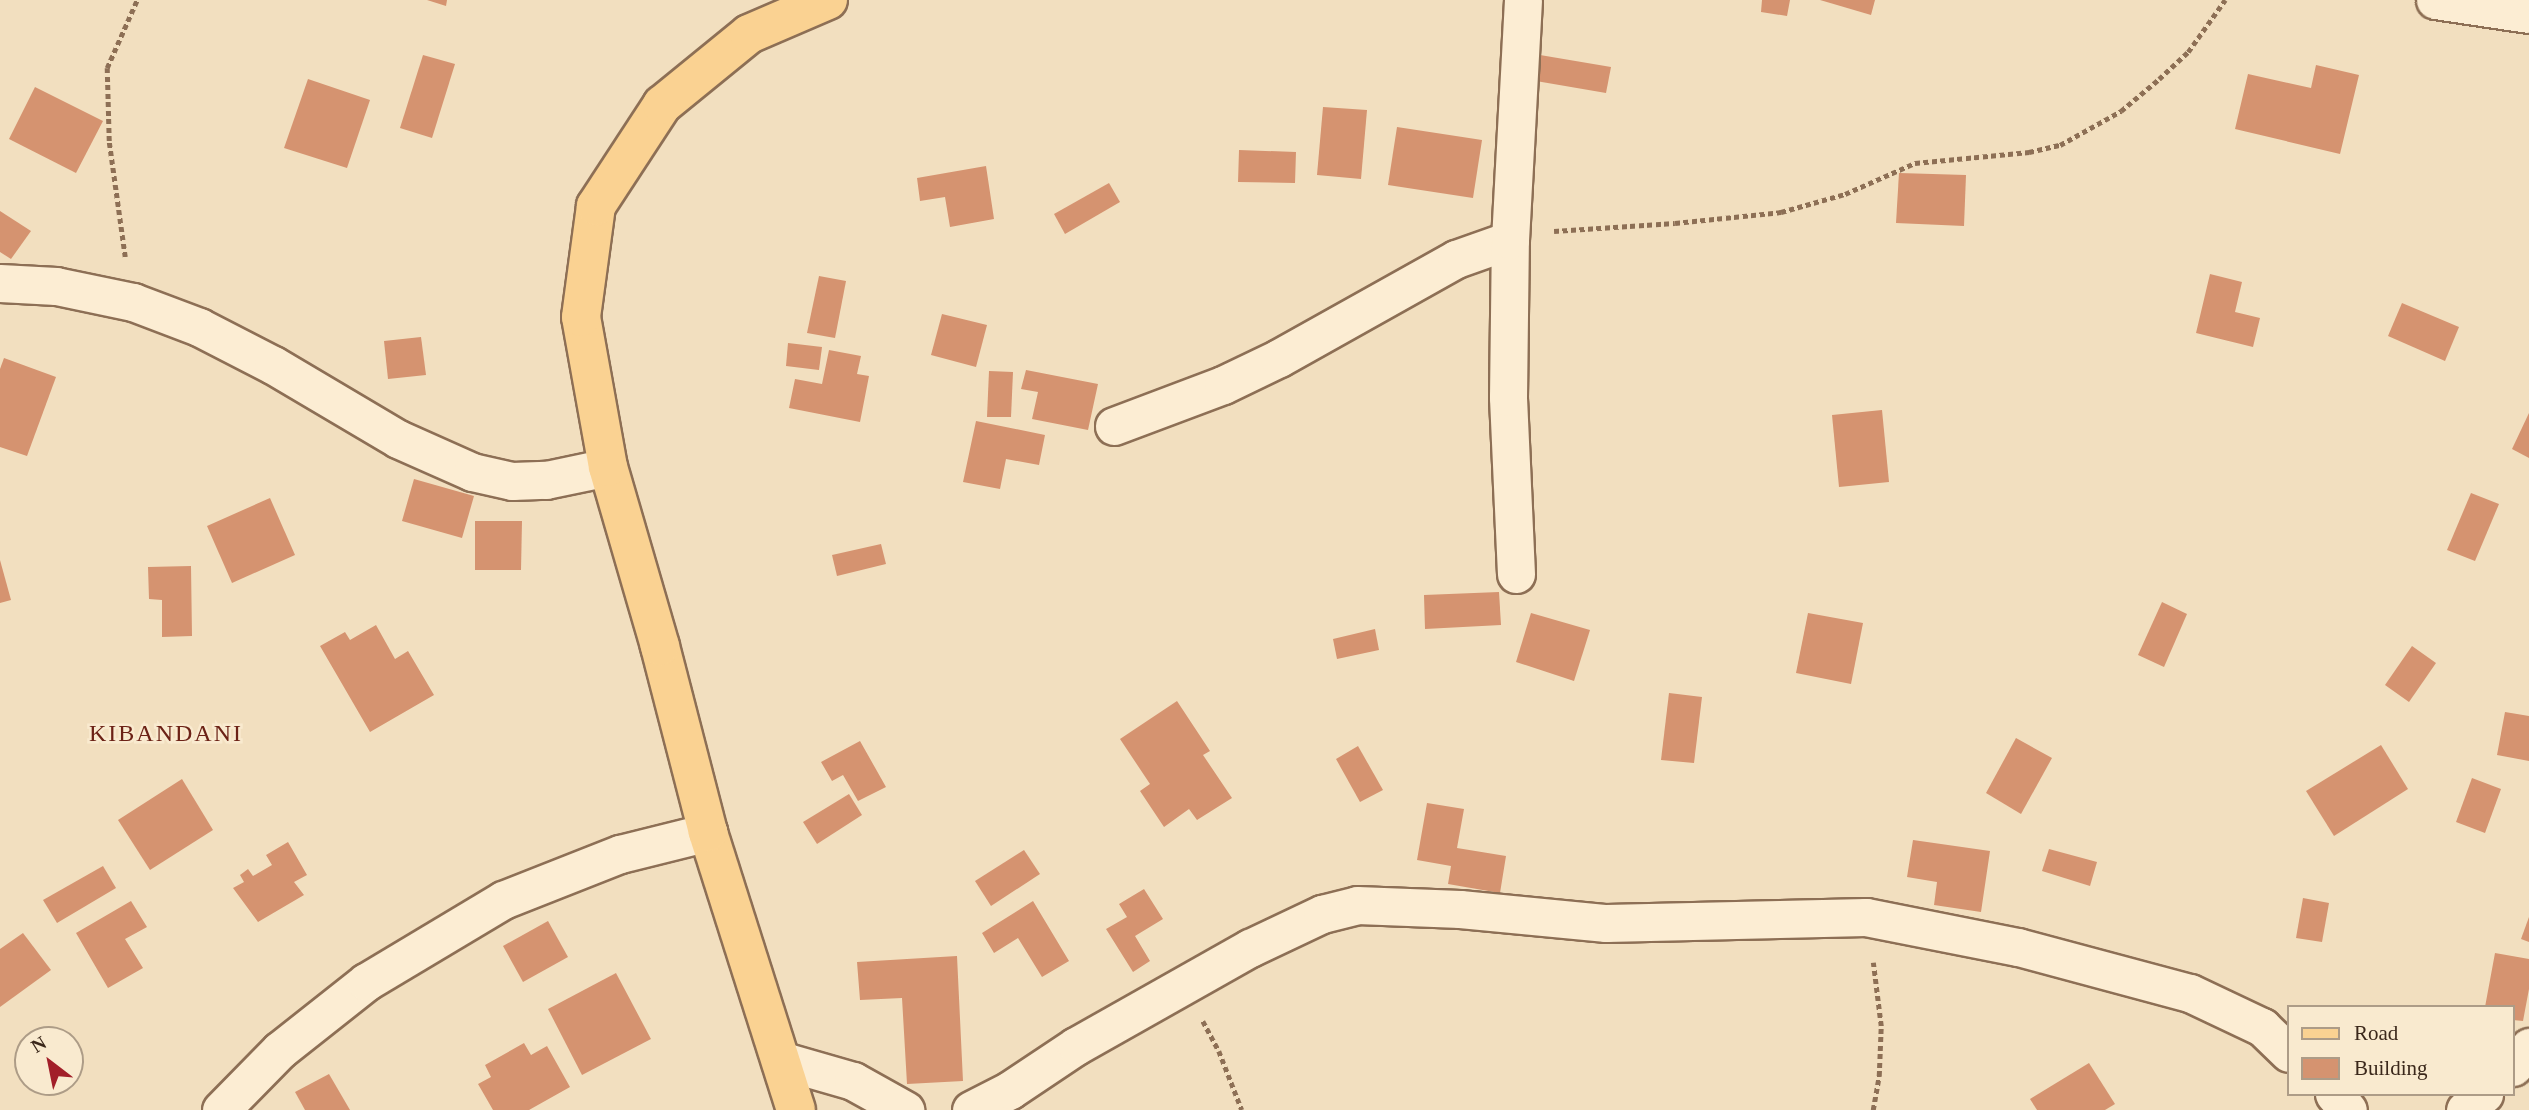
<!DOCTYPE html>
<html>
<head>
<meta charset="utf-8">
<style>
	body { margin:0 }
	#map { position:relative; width:2529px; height:1110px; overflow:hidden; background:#f2dfbf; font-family:Georgia,serif }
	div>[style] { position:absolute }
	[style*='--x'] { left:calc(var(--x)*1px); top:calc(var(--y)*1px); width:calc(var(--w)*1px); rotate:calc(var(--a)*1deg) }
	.building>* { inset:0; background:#d59370 }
	.path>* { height:4.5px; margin-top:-2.25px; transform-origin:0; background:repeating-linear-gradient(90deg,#8d6f55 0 5px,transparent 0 8.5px) }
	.roads { filter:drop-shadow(2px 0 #8d6f55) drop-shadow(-2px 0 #8d6f55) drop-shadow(0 2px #8d6f55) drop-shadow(0 -2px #8d6f55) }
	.minor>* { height:37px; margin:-18.5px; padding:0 18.5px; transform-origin:18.5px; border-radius:18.5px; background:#fcedd3 }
	.primary>* { height:38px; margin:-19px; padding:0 19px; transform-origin:19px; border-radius:19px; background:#fad292 }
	span { translate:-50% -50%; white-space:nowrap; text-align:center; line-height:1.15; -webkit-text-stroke:5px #f9eacf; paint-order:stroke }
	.quarter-label { font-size:24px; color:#6c2216; letter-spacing:2px }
	.legend { position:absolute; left:2287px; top:1005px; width:228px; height:91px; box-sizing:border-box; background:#f9eacf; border:2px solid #ad9c87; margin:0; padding:9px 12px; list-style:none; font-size:21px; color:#3b281b }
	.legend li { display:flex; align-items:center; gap:14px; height:35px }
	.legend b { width:35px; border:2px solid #ad9c87 }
	.north { position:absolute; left:14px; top:1026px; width:70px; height:70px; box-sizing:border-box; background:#f9eacf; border:2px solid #ad9c87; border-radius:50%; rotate:328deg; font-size:19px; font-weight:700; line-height:28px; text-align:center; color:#3b281b }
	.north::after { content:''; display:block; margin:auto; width:24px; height:32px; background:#a21f29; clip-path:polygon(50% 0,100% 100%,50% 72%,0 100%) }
</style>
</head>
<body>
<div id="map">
	<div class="building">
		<i style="clip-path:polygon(427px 0,447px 0,446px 6px)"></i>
		<i style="clip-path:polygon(1762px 0,1790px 0,1787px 16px,1761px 12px)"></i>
		<i style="clip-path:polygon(1820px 0,1875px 0,1871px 15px)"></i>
		<i style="clip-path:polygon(423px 55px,455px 64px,432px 138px,400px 128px)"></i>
		<i style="clip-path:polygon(1540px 55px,1611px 67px,1606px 93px,1536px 81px)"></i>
		<i style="clip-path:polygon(2316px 65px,2359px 75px,2340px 154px,2235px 129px,2248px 74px,2311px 88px)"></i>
		<i style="clip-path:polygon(308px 79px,370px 100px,347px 168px,284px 148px)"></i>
		<i style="clip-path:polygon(35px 87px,103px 121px,76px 173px,9px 139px)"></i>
		<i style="clip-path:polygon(1323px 107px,1367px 110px,1361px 179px,1317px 175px)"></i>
		<i style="clip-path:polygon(1397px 127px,1482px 140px,1473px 198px,1388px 185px)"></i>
		<i style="clip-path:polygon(1239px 150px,1296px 152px,1295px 183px,1238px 182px)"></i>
		<i style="clip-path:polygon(986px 166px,994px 219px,950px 227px,945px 197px,920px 201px,917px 178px)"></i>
		<i style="clip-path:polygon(1899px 173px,1966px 175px,1964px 226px,1896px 223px)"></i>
		<i style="clip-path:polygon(1109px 183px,1120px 202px,1065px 234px,1054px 214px)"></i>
		<i style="clip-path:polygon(0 211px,31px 231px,11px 259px,0 252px)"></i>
		<i style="clip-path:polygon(2210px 274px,2242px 282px,2235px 312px,2260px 318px,2253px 347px,2196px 333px)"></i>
		<i style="clip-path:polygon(819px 276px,846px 281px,835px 338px,807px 333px)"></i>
		<i style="clip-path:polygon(2402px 303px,2459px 327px,2445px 361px,2388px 336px)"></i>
		<i style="clip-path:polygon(942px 314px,987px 325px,976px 367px,931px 355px)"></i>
		<i style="clip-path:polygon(421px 337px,426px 375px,388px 379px,384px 341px)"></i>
		<i style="clip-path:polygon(788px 343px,822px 347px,819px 370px,786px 366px)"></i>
		<i style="clip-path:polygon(829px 350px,861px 356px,857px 374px,869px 376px,860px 422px,789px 408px,795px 379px,822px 384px)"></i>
		<i style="clip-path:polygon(4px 358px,56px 377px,27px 456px,0 447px,0 369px)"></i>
		<i style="clip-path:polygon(1026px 370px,1098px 384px,1088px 430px,1032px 419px,1038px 392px,1021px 389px)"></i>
		<i style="clip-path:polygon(989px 371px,1013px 372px,1011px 417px,987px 417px)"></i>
		<i style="clip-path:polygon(1882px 410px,1889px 482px,1839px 487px,1832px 415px)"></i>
		<i style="clip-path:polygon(2529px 413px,2529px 458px,2512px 449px)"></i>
		<i style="clip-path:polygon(976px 421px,1045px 435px,1039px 465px,1006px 459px,1000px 489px,963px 482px)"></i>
		<i style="clip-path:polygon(414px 479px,474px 496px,462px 538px,402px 521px)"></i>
		<i style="clip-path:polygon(2471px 493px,2499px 504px,2475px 561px,2447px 550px)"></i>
		<i style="clip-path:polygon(270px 498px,295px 555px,232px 583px,207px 526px)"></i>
		<i style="clip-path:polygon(475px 521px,522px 521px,521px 570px,475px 570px)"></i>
		<i style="clip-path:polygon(881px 544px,886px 564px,837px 576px,832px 555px)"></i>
		<i style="clip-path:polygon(0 560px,11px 600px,0 603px)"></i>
		<i style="clip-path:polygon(191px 566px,192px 636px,162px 637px,162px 600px,149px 599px,148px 567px)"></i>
		<i style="clip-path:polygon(1499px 592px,1501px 625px,1425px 629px,1424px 595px)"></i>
		<i style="clip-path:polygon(2162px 602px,2187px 614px,2164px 667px,2138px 655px)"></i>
		<i style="clip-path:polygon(1531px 613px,1590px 630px,1574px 681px,1516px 662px)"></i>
		<i style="clip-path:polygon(1808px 613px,1863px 623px,1851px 684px,1796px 673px)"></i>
		<i style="clip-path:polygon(376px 625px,395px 659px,408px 651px,434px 695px,370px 732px,320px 646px,345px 632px,350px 640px)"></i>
		<i style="clip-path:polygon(1375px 629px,1379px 650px,1337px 659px,1333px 639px)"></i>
		<i style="clip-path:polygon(2412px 646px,2436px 663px,2409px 702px,2385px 685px)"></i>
		<i style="clip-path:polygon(1669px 693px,1702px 697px,1694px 763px,1661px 760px)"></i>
		<i style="clip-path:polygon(1177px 701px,1210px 751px,1203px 755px,1232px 798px,1197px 820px,1189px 809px,1164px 827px,1140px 791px,1150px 784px,1120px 739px)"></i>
		<i style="clip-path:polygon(2505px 712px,2529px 716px,2529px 761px,2497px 755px)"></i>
		<i style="clip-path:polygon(2016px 738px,2052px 758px,2021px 814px,1986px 793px)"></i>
		<i style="clip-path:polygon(860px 741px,886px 787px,858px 801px,843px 775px,832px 781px,821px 762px)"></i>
		<i style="clip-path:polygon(2381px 745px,2408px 789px,2334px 836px,2306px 791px)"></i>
		<i style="clip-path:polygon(1358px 746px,1383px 790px,1360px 802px,1336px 759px)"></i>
		<i style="clip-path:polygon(2472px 778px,2501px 789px,2485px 833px,2456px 822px)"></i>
		<i style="clip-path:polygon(182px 779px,213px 830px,150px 870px,118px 820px)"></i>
		<i style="clip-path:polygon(849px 794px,862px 815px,817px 844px,803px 822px)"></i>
		<i style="clip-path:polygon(1427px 803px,1464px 809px,1457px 848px,1506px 856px,1500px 893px,1448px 884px,1451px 866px,1417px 860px)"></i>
		<i style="clip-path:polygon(1913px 840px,1990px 851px,1981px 912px,1934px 905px,1937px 882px,1907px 877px)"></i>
		<i style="clip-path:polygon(288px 842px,307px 875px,294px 882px,304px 895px,258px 922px,233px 888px,244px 882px,240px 875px,248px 869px,253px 876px,272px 865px,266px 855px)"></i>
		<i style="clip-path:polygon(2049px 849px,2097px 862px,2090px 886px,2042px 871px)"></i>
		<i style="clip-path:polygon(1024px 850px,1040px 874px,991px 906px,975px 881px)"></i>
		<i style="clip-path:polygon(103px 866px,116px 888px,57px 923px,43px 900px)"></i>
		<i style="clip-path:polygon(1144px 889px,1163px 919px,1135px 936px,1150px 961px,1133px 972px,1106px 929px,1127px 917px,1119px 904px)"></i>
		<i style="clip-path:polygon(2303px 898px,2329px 903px,2322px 942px,2296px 938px)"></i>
		<i style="clip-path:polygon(131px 901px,147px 927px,125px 939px,143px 968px,108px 988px,76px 933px)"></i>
		<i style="clip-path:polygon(1033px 901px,1069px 961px,1042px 977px,1018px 938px,994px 953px,982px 933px)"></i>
		<i style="clip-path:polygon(2529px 917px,2529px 942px,2521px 939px)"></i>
		<i style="clip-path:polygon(548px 921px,568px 957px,523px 982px,503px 946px)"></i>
		<i style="clip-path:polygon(23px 933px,51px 970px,0 1007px,0 949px)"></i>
		<i style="clip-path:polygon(2495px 953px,2529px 959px,2529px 989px,2523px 1021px,2513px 1020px,2513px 1007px,2485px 1007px)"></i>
		<i style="clip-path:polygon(957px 956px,963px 1081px,907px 1084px,902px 998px,860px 1000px,857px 962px)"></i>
		<i style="clip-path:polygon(616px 973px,651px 1039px,582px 1075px,548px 1009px)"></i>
		<i style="clip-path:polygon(524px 1043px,531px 1055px,547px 1046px,570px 1087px,529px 1110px,493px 1110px,478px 1084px,491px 1077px,485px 1065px)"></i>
		<i style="clip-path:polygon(2089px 1063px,2115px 1104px,2105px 1110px,2037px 1110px,2030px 1099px)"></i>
		<i style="clip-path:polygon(329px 1074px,350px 1110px,305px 1110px,295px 1092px)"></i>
	</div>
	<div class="path">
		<i style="--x:1554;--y:231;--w:121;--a:-3.8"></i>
		<i style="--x:1675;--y:223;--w:107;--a:-5.9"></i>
		<i style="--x:1781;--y:212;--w:66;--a:-15.7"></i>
		<i style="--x:1845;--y:194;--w:77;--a:-23.9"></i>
		<i style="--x:1915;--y:163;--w:115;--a:-5.5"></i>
		<i style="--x:2029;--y:152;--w:32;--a:-13"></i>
		<i style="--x:2060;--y:145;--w:70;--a:-29.1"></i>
		<i style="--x:2121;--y:111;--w:50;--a:-40.1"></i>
		<i style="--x:2159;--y:79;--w:40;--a:-43"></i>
		<i style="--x:2188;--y:52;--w:64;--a:-54.6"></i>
		<i style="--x:125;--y:257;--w:117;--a:-97.9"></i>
		<i style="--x:109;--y:141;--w:73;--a:-91.6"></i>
		<i style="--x:107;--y:68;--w:74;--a:-66.2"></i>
		<i style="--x:1203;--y:1021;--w:34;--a:62"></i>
		<i style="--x:1219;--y:1051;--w:63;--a:68.7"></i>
		<i style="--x:1873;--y:1110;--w:35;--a:-80"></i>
		<i style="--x:1879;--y:1076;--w:50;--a:-87.7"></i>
		<i style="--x:1881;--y:1026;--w:64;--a:-97.1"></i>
	</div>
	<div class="roads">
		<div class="minor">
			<i style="--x:2435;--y:0;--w:95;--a:8.5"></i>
			<i style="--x:0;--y:283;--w:56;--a:3.1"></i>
			<i style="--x:56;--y:286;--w:79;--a:11.7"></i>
			<i style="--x:133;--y:302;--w:71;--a:20.7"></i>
			<i style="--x:199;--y:327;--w:83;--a:27.2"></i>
			<i style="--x:273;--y:365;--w:145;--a:30.6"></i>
			<i style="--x:398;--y:439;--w:81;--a:24"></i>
			<i style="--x:472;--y:472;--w:41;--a:12.7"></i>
			<i style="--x:512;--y:481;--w:34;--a:-2"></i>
			<i style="--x:546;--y:480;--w:63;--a:-11.8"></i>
			<i style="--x:1114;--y:426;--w:116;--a:-20.6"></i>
			<i style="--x:1223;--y:385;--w:62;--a:-25.7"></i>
			<i style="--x:1279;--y:358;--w:203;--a:-29.2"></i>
			<i style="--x:1456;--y:259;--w:57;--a:-19.4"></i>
			<i style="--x:1516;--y:574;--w:177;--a:-92.6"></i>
			<i style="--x:1508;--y:397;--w:157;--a:-89.3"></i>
			<i style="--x:1510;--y:240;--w:240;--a:-86.9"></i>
			<i style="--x:780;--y:1060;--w:76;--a:16"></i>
			<i style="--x:853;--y:1081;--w:60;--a:29.1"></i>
			<i style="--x:2513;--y:1067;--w:26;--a:-51"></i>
			<i style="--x:2334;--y:1094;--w:21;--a:49"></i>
			<i style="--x:221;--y:1110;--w:84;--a:-45.5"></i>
			<i style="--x:280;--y:1050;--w:110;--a:-38.3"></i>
			<i style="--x:366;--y:982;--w:160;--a:-30.9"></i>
			<i style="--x:503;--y:900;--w:126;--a:-21.5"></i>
			<i style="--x:620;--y:854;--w:91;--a:-14"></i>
			<i style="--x:971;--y:1110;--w:44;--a:-27.1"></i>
			<i style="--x:1010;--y:1090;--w:79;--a:-33.7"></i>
			<i style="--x:1076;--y:1046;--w:200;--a:-29.4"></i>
			<i style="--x:1250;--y:948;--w:80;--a:-25.3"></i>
			<i style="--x:1322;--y:914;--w:36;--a:-14"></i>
			<i style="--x:1357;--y:905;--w:103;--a:2.2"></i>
			<i style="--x:1460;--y:909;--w:147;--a:5.5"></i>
			<i style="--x:1606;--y:923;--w:260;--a:-1.3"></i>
			<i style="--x:1866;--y:917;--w:155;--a:11.2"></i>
			<i style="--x:2018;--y:947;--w:178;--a:15"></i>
			<i style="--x:2190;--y:993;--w:80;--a:25.3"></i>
			<i style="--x:2262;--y:1027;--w:37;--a:44"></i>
			<i style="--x:2465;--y:1110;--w:25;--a:-40"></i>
		</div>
		<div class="primary">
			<i style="--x:796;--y:1110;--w:292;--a:-107.6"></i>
			<i style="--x:708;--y:832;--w:192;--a:-104.5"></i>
			<i style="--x:660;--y:646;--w:186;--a:-106.2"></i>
			<i style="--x:608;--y:467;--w:152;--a:-100.2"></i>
			<i style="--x:581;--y:317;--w:112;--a:-82.3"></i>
			<i style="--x:596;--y:206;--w:121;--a:-56.8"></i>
			<i style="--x:662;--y:105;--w:112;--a:-39.2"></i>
			<i style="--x:749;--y:34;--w:86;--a:-23.3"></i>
		</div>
	</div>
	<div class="quarter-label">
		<span style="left:166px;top:734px">KIBANDANI</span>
	</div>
	<ul class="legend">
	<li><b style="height:9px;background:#fad292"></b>Road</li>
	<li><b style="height:19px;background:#d59370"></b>Building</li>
	</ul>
	<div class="north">N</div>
</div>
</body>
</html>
